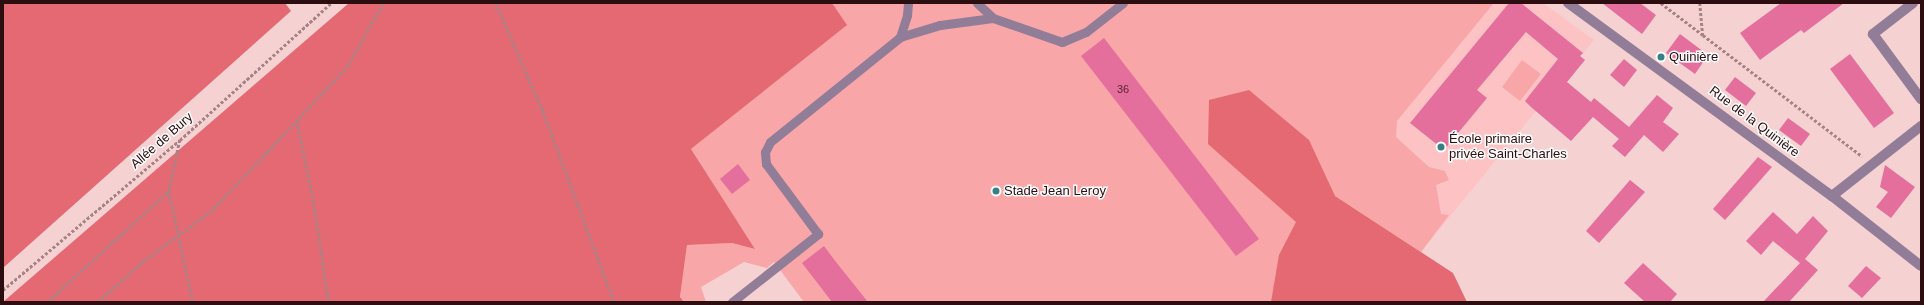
<!DOCTYPE html>
<html>
<head>
<meta charset="utf-8">
<style>
	body { margin:0 }
	#map { position:relative; width:1924px; height:305px; overflow:hidden; background:#f5d1d2; font-family:Arial,sans-serif }
	div>[style] { position:absolute }
	[style*='--x'] { left:calc(var(--x)*1px); top:calc(var(--y)*1px); width:calc(var(--w)*1px); rotate:calc(var(--a)*1deg) }
	.built>* { inset:0; background:#fdc3c4 }
	.green>* { inset:0; background:#f9a6a8 }
	.forest>* { inset:0; background:#e56973 }
	.building>* { inset:0; background:#e56f9c }
	.path>* { height:2.5px; margin-top:-1.25px; transform-origin:0; background:repeating-linear-gradient(90deg,#a68485 0 3px,transparent 0 5px) }
	.service>* { height:9px; margin:-4.5px; padding:0 4.5px; transform-origin:4.5px; border-radius:4.5px; background:#917d97 }
	.pedestrian>* { height:10px; margin:-5px; padding:0 5px; transform-origin:5px; border-radius:5px; background:#917d97 }
	.minor>* { height:10px; margin:-5px; padding:0 5px; transform-origin:5px; border-radius:5px; background:#917d97 }
	.tertiary>* { height:10px; margin:-5px; padding:0 5px; transform-origin:5px; border-radius:5px; background:#917d97 }
	.dots>* { width:11px; height:11px; translate:-50% -50%; box-sizing:border-box; border:2px solid #fcfcfc; border-radius:50% }
	span { translate:-50% -50%; white-space:nowrap; text-align:center; line-height:1.15; -webkit-text-stroke:3px #fcfcfc; paint-order:stroke }
	.number-label { font-size:11px; color:#5a2633 }
	.number-label span { -webkit-text-stroke-width:0 }
	.poi-label { font-size:13px; color:#2c0e10 }
	.left { translate:0 -50%; text-align:left }
	.street-label { font-size:13px; color:#2c0e10 }
	.frame { position:absolute; inset:0; border:4px solid #2c0e10; pointer-events:none }
</style>
</head>
<body>
<div id="map">
	<div class="built">
		<i style="clip-path:polygon(1494px 3px,1543px 3px,1594px 40px,1421px 252px,1341px 189px)"></i>
	</div>
	<div class="green">
		<i style="clip-path:polygon(832px 3px,1494px 3px,1397px 121px,1396px 137px,1429px 167px,1445px 171px,1449px 180px,1436px 185px,1441px 214px,1449px 215px,1421px 252px,1335px 196px,1271px 302px,804px 302px,774px 262px,767px 268px,744px 262px,701px 287px,706px 302px,684px 302px,680px 297px,687px 245px,732px 243px,755px 249px,691px 149px,846px 25px)"></i>
		<i style="clip-path:polygon(1522px 60px,1541px 74px,1520px 101px,1502px 87px)"></i>
	</div>
	<div class="forest">
		<i style="clip-path:polygon(3px 3px,285px 3px,291px 11px,3px 268px)"></i>
		<i style="clip-path:polygon(349px 3px,832px 3px,847px 25px,691px 149px,755px 249px,732px 243px,687px 245px,680px 297px,684px 302px,3px 302px)"></i>
		<i style="clip-path:polygon(1249px 90px,1309px 140px,1335px 196px,1453px 273px,1467px 302px,1271px 302px,1279px 255px,1296px 222px,1208px 144px,1209px 100px)"></i>
	</div>
	<div class="building">
		<i style="clip-path:polygon(1509px 3px,1521px 3px,1583px 53px,1580px 56px,1585px 60px,1567px 82px,1591px 102px,1594px 98px,1629px 127px,1657px 95px,1673px 108px,1663px 122px,1679px 134px,1663px 152px,1644px 135px,1625px 157px,1612px 146px,1619px 139px,1593px 117px,1571px 141px,1531px 107px,1525px 101px,1558px 59px,1526px 32px,1477px 90px,1487px 98px,1444px 150px,1410px 123px)"></i>
		<i style="clip-path:polygon(1602px 3px,1640px 3px,1656px 15px,1642px 34px)"></i>
		<i style="clip-path:polygon(1781px 3px,1844px 3px,1804px 33px,1801px 30px,1760px 60px,1740px 33px)"></i>
		<i style="clip-path:polygon(1680px 34px,1708px 55px,1695px 74px,1666px 53px)"></i>
		<i style="clip-path:polygon(1104px 38px,1259px 239px,1236px 256px,1081px 56px)"></i>
		<i style="clip-path:polygon(1850px 54px,1894px 113px,1874px 128px,1830px 69px)"></i>
		<i style="clip-path:polygon(1624px 59px,1637px 70px,1624px 87px,1610px 75px)"></i>
		<i style="clip-path:polygon(1735px 77px,1756px 93px,1746px 106px,1725px 90px)"></i>
		<i style="clip-path:polygon(1788px 118px,1810px 134px,1801px 146px,1779px 130px)"></i>
		<i style="clip-path:polygon(1758px 157px,1772px 167px,1725px 220px,1713px 209px)"></i>
		<i style="clip-path:polygon(738px 164px,750px 180px,732px 194px,720px 179px)"></i>
		<i style="clip-path:polygon(1885px 165px,1915px 187px,1891px 218px,1876px 207px,1888px 192px,1880px 187px)"></i>
		<i style="clip-path:polygon(1630px 180px,1645px 192px,1599px 243px,1586px 231px)"></i>
		<i style="clip-path:polygon(1773px 212px,1797px 234px,1813px 216px,1828px 231px,1805px 259px,1818px 270px,1789px 302px,1763px 302px,1800px 263px,1773px 241px,1761px 255px,1746px 241px)"></i>
		<i style="clip-path:polygon(824px 246px,836px 262px,868px 302px,832px 302px,802px 263px)"></i>
		<i style="clip-path:polygon(1643px 263px,1677px 294px,1670px 302px,1645px 302px,1624px 283px)"></i>
		<i style="clip-path:polygon(1866px 266px,1881px 278px,1862px 298px,1848px 286px)"></i>
	</div>
	<div class="path">
		<i style="--x:496;--y:3;--w:118;--a:66.5"></i>
		<i style="--x:543;--y:111;--w:204;--a:69.6"></i>
		<i style="--x:1661;--y:3;--w:53;--a:37.3"></i>
		<i style="--x:1700;--y:3;--w:32;--a:85"></i>
		<i style="--x:1703;--y:35;--w:200;--a:37.3"></i>
		<i style="--x:297;--y:121;--w:84;--a:78.3"></i>
		<i style="--x:314;--y:203;--w:100;--a:81.4"></i>
		<i style="--x:180;--y:140;--w:52;--a:102.2"></i>
		<i style="--x:169;--y:191;--w:114;--a:77.8"></i>
		<i style="--x:3;--y:290;--w:232;--a:-40.3"></i>
		<i style="--x:180;--y:140;--w:204;--a:-42.2"></i>
		<i style="--x:47;--y:302;--w:165;--a:-42.3"></i>
		<i style="--x:98;--y:302;--w:58;--a:-42.2"></i>
		<i style="--x:141;--y:263;--w:86;--a:-36.5"></i>
		<i style="--x:210;--y:212;--w:84;--a:-46.4"></i>
		<i style="--x:268;--y:151;--w:115;--a:-46.8"></i>
		<i style="--x:347;--y:67;--w:73;--a:-60.6"></i>
	</div>
	<div class="service">
		<i style="--x:977;--y:3;--w:22;--a:43"></i>
		<i style="--x:993;--y:18;--w:73;--a:19.2"></i>
		<i style="--x:1062;--y:42;--w:26;--a:-23"></i>
		<i style="--x:1086;--y:32;--w:47;--a:-38.1"></i>
		<i style="--x:900;--y:37;--w:42;--a:-16.7"></i>
		<i style="--x:940;--y:25;--w:53;--a:-7.5"></i>
		<i style="--x:732;--y:302;--w:110;--a:-38.3"></i>
		<i style="--x:818;--y:234;--w:87;--a:-126.6"></i>
		<i style="--x:766;--y:164;--w:12;--a:-95"></i>
		<i style="--x:765;--y:152;--w:11;--a:-63"></i>
		<i style="--x:770;--y:142;--w:167;--a:-38.9"></i>
		<i style="--x:900;--y:37;--w:23;--a:-72"></i>
		<i style="--x:907;--y:15;--w:12;--a:-85"></i>
	</div>
	<div class="pedestrian">
		<i style="--x:1832;--y:196;--w:113;--a:-38.2"></i>
	</div>
	<div class="minor">
		<i style="--x:1913;--y:3;--w:51;--a:142.2"></i>
		<i style="--x:1873;--y:34;--w:81;--a:53.6"></i>
	</div>
	<div class="tertiary">
		<i style="--x:1568;--y:3;--w:327;--a:36.2"></i>
		<i style="--x:1832;--y:196;--w:113;--a:38.2"></i>
	</div>
	<div class="dots">
		<i style="left:1661px;top:57px;background:#388183"></i>
		<i style="left:1441px;top:147px;background:#388183"></i>
		<i style="left:996px;top:191px;background:#388183"></i>
	</div>
	<div class="number-label">
		<span style="left:1123px;top:89px">36</span>
	</div>
	<div class="poi-label">
		<span class="left" style="left:1669px;top:57px">Quinière</span>
		<span class="left" style="left:1449px;top:147px">École primaire<br>privée Saint-Charles</span>
		<span class="left" style="left:1004px;top:191px">Stade Jean Leroy</span>
	</div>
	<div class="street-label">
		<span style="left:1754px;top:122px;rotate:37deg">Rue de la Quinière</span>
		<span style="left:162px;top:141px;rotate:-41deg">Allée de Bury</span>
	</div>
	<div class="frame"></div>
</div>
</body>
</html>
